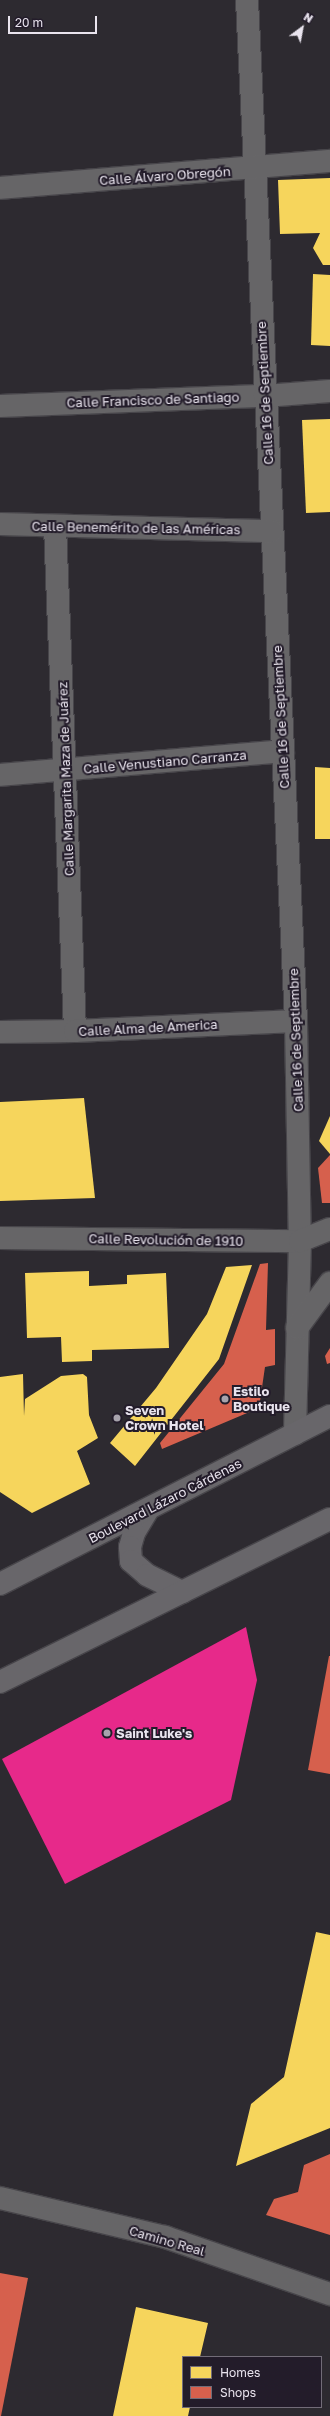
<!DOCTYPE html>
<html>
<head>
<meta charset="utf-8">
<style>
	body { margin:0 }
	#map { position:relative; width:330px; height:2416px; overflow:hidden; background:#2d2a30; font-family:"Golos Text",sans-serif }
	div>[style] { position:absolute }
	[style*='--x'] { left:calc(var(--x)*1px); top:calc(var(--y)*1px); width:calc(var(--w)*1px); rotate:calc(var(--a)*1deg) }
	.homes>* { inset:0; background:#f6d55c }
	.shops>* { inset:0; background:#d6604d }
	.health>* { inset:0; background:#e7298a }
	.roads { filter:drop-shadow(1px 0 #47454a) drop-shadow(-1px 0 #47454a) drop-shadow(0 1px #47454a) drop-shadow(0 -1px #47454a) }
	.minor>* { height:22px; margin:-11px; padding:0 11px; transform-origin:11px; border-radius:11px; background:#666567 }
	.major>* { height:22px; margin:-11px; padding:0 11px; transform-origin:11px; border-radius:11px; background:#68666a }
	.dots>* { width:11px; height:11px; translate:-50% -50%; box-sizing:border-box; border:2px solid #231c2a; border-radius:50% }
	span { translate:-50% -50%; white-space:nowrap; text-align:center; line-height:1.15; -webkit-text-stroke:4px #231c2a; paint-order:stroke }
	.street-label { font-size:13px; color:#e9e4ee }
	.poi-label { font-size:13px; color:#e9e4ee; font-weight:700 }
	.left { translate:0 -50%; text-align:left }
	.legend { position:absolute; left:182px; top:2356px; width:140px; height:52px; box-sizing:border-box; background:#231c2a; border:1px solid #726c78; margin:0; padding:5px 7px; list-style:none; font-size:12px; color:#e9e4ee }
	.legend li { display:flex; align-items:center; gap:8px; height:20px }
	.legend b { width:20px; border:1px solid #726c78 }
	.north { position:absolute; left:282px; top:8px; width:40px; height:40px; -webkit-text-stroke:3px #231c2a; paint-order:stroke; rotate:32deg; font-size:11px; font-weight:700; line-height:16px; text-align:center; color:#e9e4ee }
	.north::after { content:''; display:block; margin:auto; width:14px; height:18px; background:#e9e4ee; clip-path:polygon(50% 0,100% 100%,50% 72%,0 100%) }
	.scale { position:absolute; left:8px; top:16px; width:89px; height:18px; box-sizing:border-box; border:2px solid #e9e4ee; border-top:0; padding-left:5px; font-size:12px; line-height:14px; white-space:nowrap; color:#e9e4ee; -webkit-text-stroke:3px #231c2a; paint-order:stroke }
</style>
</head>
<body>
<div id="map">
	<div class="homes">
		<i style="clip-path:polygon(330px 178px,330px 265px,323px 265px,313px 248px,320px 233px,280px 234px,278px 180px)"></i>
		<i style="clip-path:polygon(313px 274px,330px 275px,330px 346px,311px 345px)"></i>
		<i style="clip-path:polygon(330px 419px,330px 512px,306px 513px,302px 420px)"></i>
		<i style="clip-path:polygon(315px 767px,330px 768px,330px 839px,315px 839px)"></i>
		<i style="clip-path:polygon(84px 1098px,95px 1198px,0 1201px,0 1102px)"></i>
		<i style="clip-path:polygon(330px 1116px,330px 1154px,319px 1141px)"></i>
		<i style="clip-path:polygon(252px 1265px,219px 1359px,135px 1466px,110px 1443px,156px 1388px,207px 1314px,226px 1267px)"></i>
		<i style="clip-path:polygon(89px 1271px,89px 1286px,127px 1284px,127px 1275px,166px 1273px,169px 1348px,92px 1350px,92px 1361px,62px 1362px,61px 1337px,27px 1338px,25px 1273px)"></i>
		<i style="clip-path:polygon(23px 1374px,24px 1416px,25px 1399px,61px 1376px,83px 1374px,87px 1377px,89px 1415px,98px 1438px,77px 1451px,90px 1484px,32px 1513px,0 1492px,0 1377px)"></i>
		<i style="clip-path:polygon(316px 1932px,330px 1935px,330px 2128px,236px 2166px,251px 2104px,284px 2077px)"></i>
		<i style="clip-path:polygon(136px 2307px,208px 2323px,200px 2357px,183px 2357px,183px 2407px,190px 2407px,188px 2416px,113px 2416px)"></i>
	</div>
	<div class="shops">
		<i style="clip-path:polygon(330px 1155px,330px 1203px,322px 1203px,318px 1168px)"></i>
		<i style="clip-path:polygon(268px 1263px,266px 1330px,275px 1329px,275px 1365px,265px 1367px,259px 1408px,162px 1449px,160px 1443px,224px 1364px,260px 1264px)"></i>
		<i style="clip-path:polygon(330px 1348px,330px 1363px,327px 1364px,325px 1356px)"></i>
		<i style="clip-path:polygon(329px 1656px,330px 1656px,330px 1774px,308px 1770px)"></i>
		<i style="clip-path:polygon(330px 2154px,330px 2235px,266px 2215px,274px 2199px,298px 2192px,304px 2165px)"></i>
		<i style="clip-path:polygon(0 2273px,28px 2278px,1px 2416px,0 2416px)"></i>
	</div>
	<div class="health">
		<i style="clip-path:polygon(246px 1627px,257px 1680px,231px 1800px,65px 1884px,2px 1759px)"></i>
	</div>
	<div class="roads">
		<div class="minor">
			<i style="--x:247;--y:0;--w:1022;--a:87.25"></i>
			<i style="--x:296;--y:1021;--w:220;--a:89"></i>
			<i style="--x:300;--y:1241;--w:193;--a:91.5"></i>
			<i style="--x:0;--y:188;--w:331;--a:-4.7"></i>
			<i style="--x:0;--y:406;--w:265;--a:-2.2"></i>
			<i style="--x:265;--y:396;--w:65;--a:-4.4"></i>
			<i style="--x:0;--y:524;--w:272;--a:1.5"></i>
			<i style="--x:55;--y:526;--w:505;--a:87.73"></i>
			<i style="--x:0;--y:775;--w:284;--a:-4.8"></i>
			<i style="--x:0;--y:1032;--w:75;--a:-0.8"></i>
			<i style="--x:75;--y:1031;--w:221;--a:-2.6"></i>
			<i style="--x:0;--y:1238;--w:300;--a:0.6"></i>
			<i style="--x:300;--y:1241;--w:32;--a:-22"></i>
			<i style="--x:297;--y:1328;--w:56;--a:-53.7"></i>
			<i style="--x:0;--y:2198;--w:170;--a:13.3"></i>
			<i style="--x:165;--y:2237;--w:175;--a:19.1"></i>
		</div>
		<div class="major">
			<i style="--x:147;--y:1511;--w:26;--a:121"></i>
			<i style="--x:134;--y:1533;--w:15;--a:106"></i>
			<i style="--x:130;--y:1547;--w:14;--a:86"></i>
			<i style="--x:131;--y:1561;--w:21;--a:41"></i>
			<i style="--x:147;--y:1575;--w:39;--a:26"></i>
			<i style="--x:0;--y:1584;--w:370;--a:-27"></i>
			<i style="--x:0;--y:1682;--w:368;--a:-26.3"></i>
		</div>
	</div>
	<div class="dots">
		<i style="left:225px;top:1399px;background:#a7a3ac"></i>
		<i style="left:117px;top:1418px;background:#a7a3ac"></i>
		<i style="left:107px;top:1733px;background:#a7a3ac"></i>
	</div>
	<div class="street-label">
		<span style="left:165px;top:176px;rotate:-4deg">Calle Álvaro Obregón</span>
		<span style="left:265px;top:393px;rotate:-93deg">Calle 16 de Septiembre</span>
		<span style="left:153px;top:400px;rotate:-2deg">Calle Francisco de Santiago</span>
		<span style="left:136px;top:528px;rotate:1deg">Calle Benemérito de las Américas</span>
		<span style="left:281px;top:717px;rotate:-93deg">Calle 16 de Septiembre</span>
		<span style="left:165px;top:762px;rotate:-5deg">Calle Venustiano Carranza</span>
		<span style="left:66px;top:779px;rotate:-92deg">Calle Margarita Maza de Juárez</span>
		<span style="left:148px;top:1028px;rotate:-3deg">Calle Alma de America</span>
		<span style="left:296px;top:1040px;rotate:-92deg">Calle 16 de Septiembre</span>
		<span style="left:166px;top:1240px;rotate:1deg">Calle Revolución de 1910</span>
		<span style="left:165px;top:1501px;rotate:-27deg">Boulevard Lázaro Cárdenas</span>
		<span style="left:167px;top:2241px;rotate:16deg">Camino Real</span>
	</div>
	<div class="poi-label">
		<span class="left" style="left:233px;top:1399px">Estilo<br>Boutique</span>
		<span class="left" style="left:125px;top:1418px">Seven<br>Crown Hotel</span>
		<span class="left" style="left:116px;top:1733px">Saint Luke's</span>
	</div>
	<ul class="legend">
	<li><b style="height:11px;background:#f6d55c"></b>Homes</li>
	<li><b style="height:11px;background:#d6604d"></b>Shops</li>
	</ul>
	<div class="north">N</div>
	<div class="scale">20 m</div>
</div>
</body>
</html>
